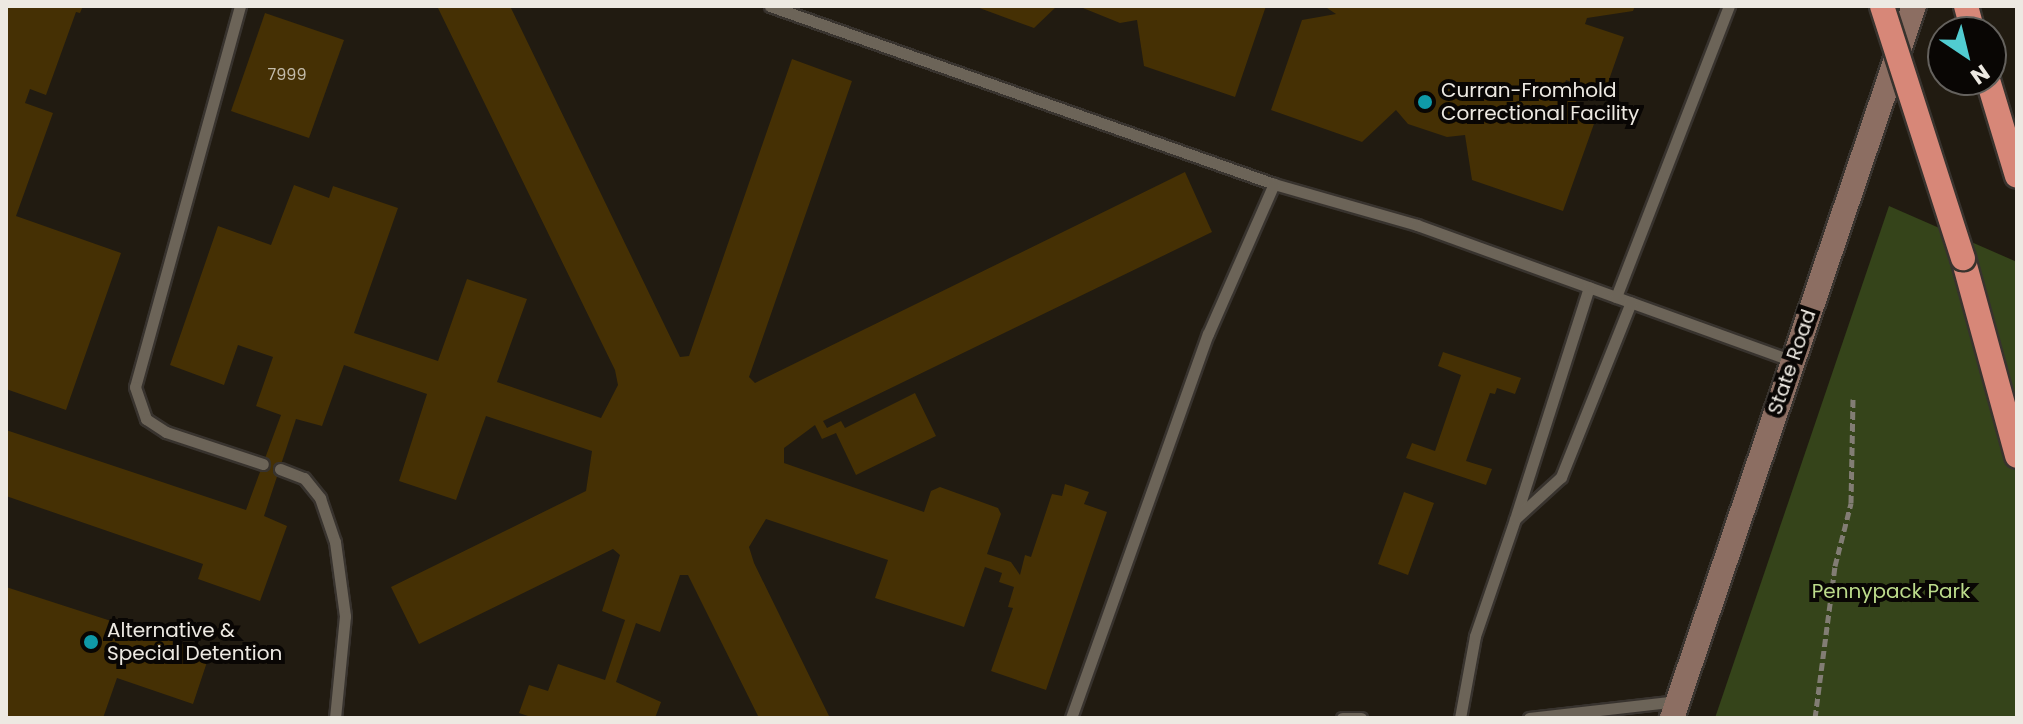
<!DOCTYPE html>
<html>
<head>
<meta charset="utf-8">
<style>
	body { margin:0 }
	#map { position:relative; width:2023px; height:724px; overflow:hidden; background:#211b11; font-family:Poppins,sans-serif }
	div>[style] { position:absolute }
	[style*='--x'] { left:calc(var(--x)*1px); top:calc(var(--y)*1px); width:calc(var(--w)*1px); rotate:calc(var(--a)*1deg) }
	.green>* { inset:0; background:#35441a }
	.building>* { inset:0; background:#453004 }
	.path>* { height:5px; margin-top:-2.5px; transform-origin:0; background:repeating-linear-gradient(90deg,#827d74 0 8px,transparent 0 12px) }
	.roads { filter:drop-shadow(2px 0 #38332e) drop-shadow(-2px 0 #38332e) drop-shadow(0 2px #38332e) drop-shadow(0 -2px #38332e) }
	.lane>* { height:11px; margin:-5.5px; padding:0 5.5px; transform-origin:5.5px; border-radius:5.5px; background:#6c6458 }
	.secondary>* { height:24px; margin:-12px; padding:0 12px; transform-origin:12px; border-radius:12px; background:#8c6e62 }
	.highway>* { height:24px; margin:-12px; padding:0 12px; transform-origin:12px; border-radius:12px; background:#d78778 }
	.bridges { filter:drop-shadow(2px 0 #38332e) drop-shadow(-2px 0 #38332e) drop-shadow(0 2px #38332e) drop-shadow(0 -2px #38332e) }
	.highway-bridge>* { height:24px; margin:-12px; padding:0 12px; transform-origin:12px; border-radius:12px; background:#d78778 }
	.dots>* { width:22px; height:22px; translate:-50% -50%; box-sizing:border-box; border:4px solid #090604; border-radius:50% }
	span { translate:-50% -50%; white-space:nowrap; text-align:center; line-height:1.15; -webkit-text-stroke:8px #090604; paint-order:stroke }
	.number-label { font-size:16px; color:#c3bbaa }
	.number-label span { -webkit-text-stroke-width:0 }
	.poi-label { font-size:20px; color:#ede9e2 }
	.left { translate:0 -50%; text-align:left }
	.street-label { font-size:20px; color:#ede9e2 }
	.park-label { font-size:20px; color:#bcdb8b }
	.frame { position:absolute; inset:0; border:8px solid #ede9e2; pointer-events:none }
	.north { position:absolute; left:1927px; top:16px; width:80px; height:80px; box-sizing:border-box; background:#090604; border:2px solid #64615d; border-radius:50%; rotate:145deg; font-size:22px; font-weight:700; line-height:32px; text-align:center; color:#ede9e2 }
	.north::after { content:''; display:block; margin:auto; width:28px; height:36px; background:#51ccd1; clip-path:polygon(50% 0,100% 100%,50% 72%,0 100%) }
</style>
</head>
<body>
<div id="map">
	<div class="green">
		<i style="clip-path:polygon(1889px 206px,2017px 262px,2017px 718px,1715px 718px)"></i>
	</div>
	<div class="building">
		<i style="clip-path:polygon(6px 6px,83px 6px,80px 13px,76px 12px,46px 95px,30px 89px,25px 103px,53px 113px,16px 216px,121px 253px,66px 410px,6px 389px)"></i>
		<i style="clip-path:polygon(437px 6px,510px 6px,680px 357px,689px 356px,792px 59px,852px 81px,749px 377px,755px 383px,1185px 172px,1212px 232px,823px 421px,827px 428px,841px 421px,845px 428px,915px 393px,936px 436px,856px 475px,836px 433px,822px 439px,815px 425px,784px 448px,784px 463px,924px 512px,931px 491px,940px 487px,998px 508px,1001px 514px,987px 554px,1011px 562px,1020px 575px,1025px 555px,1031px 557px,1052px 494px,1062px 496px,1065px 484px,1089px 492px,1084px 504px,1107px 512px,1046px 690px,991px 671px,1013px 608px,1008px 607px,1014px 587px,999px 582px,1002px 573px,985px 567px,964px 627px,875px 598px,888px 560px,766px 519px,749px 547px,754px 563px,830px 718px,759px 718px,688px 575px,680px 575px,660px 632px,636px 623px,616px 682px,661px 702px,655px 718px,534px 718px,519px 713px,529px 685px,548px 691px,558px 664px,605px 680px,625px 620px,602px 611px,620px 555px,613px 549px,419px 644px,391px 587px,586px 491px,592px 451px,486px 416px,456px 500px,399px 481px,427px 394px,344px 365px,322px 426px,296px 419px,264px 516px,287px 526px,260px 601px,198px 579px,203px 564px,6px 496px,6px 430px,246px 510px,281px 415px,256px 406px,273px 357px,238px 345px,224px 385px,170px 365px,218px 226px,271px 245px,294px 185px,329px 198px,333px 186px,398px 208px,354px 333px,438px 361px,467px 279px,527px 299px,497px 382px,601px 418px,618px 385px,615px 370px)"></i>
		<i style="clip-path:polygon(974px 6px,1057px 6px,1034px 28px)"></i>
		<i style="clip-path:polygon(1078px 6px,1266px 6px,1235px 97px,1144px 66px,1137px 20px,1120px 23px)"></i>
		<i style="clip-path:polygon(1324px 6px,1635px 6px,1633px 11px,1587px 18px,1585px 24px,1624px 37px,1604px 94px,1566px 80px,1563px 88px,1595px 121px,1563px 211px,1472px 180px,1465px 135px,1447px 137px,1408px 124px,1396px 110px,1362px 142px,1271px 110px,1302px 20px,1336px 14px)"></i>
		<i style="clip-path:polygon(265px 13px,344px 40px,309px 138px,231px 111px)"></i>
		<i style="clip-path:polygon(1443px 352px,1521px 378px,1515px 394px,1497px 388px,1495px 394px,1490px 393px,1466px 461px,1492px 469px,1486px 485px,1406px 458px,1412px 443px,1435px 451px,1461px 375px,1438px 366px)"></i>
		<i style="clip-path:polygon(1404px 492px,1434px 503px,1408px 575px,1378px 564px)"></i>
		<i style="clip-path:polygon(6px 587px,210px 653px,193px 704px,117px 678px,103px 718px,6px 718px)"></i>
	</div>
	<div class="path">
		<i style="--x:1815;--y:718;--w:153;--a:-82.5"></i>
		<i style="--x:1835;--y:566;--w:65;--a:-75.7"></i>
		<i style="--x:1851;--y:503;--w:104;--a:-88.9"></i>
	</div>
	<div class="roads">
		<div class="lane">
			<i style="--x:240;--y:6;--w:395;--a:105.4"></i>
			<i style="--x:135;--y:387;--w:34;--a:71"></i>
			<i style="--x:146;--y:419;--w:24;--a:33"></i>
			<i style="--x:166;--y:432;--w:102;--a:18.3"></i>
			<i style="--x:770;--y:6;--w:535;--a:19.45"></i>
			<i style="--x:1274;--y:184;--w:149;--a:16"></i>
			<i style="--x:1417;--y:225;--w:399;--a:19.9"></i>
			<i style="--x:1616;--y:297;--w:312;--a:-68.8"></i>
			<i style="--x:280;--y:469;--w:26;--a:21"></i>
			<i style="--x:304;--y:478;--w:26;--a:51"></i>
			<i style="--x:320;--y:498;--w:46;--a:71.2"></i>
			<i style="--x:335;--y:542;--w:75;--a:82.3"></i>
			<i style="--x:345;--y:616;--w:102;--a:95.6"></i>
			<i style="--x:1516;--y:516;--w:240;--a:-72.3"></i>
			<i style="--x:1071;--y:718;--w:408;--a:-70.4"></i>
			<i style="--x:1208;--y:334;--w:164;--a:-66.3"></i>
			<i style="--x:1342;--y:718;--w:19;--a:0"></i>
			<i style="--x:1460;--y:718;--w:83;--a:-79.6"></i>
			<i style="--x:1475;--y:636;--w:124;--a:-71.1"></i>
			<i style="--x:1515;--y:519;--w:62;--a:-42.4"></i>
			<i style="--x:1561;--y:477;--w:188;--a:-68.2"></i>
			<i style="--x:1529;--y:718;--w:150;--a:-6.5"></i>
		</div>
		<div class="secondary">
			<i style="--x:1672;--y:718;--w:752;--a:-71.23"></i>
		</div>
		<div class="highway">
			<i style="--x:1966;--y:6;--w:27;--a:75"></i>
			<i style="--x:1988;--y:80;--w:100;--a:73.2"></i>
			<i style="--x:1963;--y:258;--w:205;--a:74.7"></i>
		</div>
	</div>
	<div class="bridges">
		<div class="highway-bridge">
			<i style="--x:1882;--y:6;--w:265;--a:72.2"></i>
		</div>
	</div>
	<div class="dots">
		<i style="left:1425px;top:102px;background:#0f9aa8"></i>
		<i style="left:91px;top:642px;background:#0f9aa8"></i>
	</div>
	<div class="number-label">
		<span style="left:287px;top:75px">7999</span>
	</div>
	<div class="poi-label">
		<span class="left" style="left:1441px;top:102px">Curran-Fromhold<br>Correctional Facility</span>
		<span class="left" style="left:107px;top:642px">Alternative &amp;<br>Special Detention</span>
	</div>
	<div class="street-label">
		<span style="left:1792px;top:362px;rotate:-71deg">State Road</span>
	</div>
	<div class="park-label">
		<span style="left:1891px;top:591px">Pennypack Park</span>
	</div>
	<div class="frame"></div>
	<div class="north">N</div>
</div>
</body>
</html>
